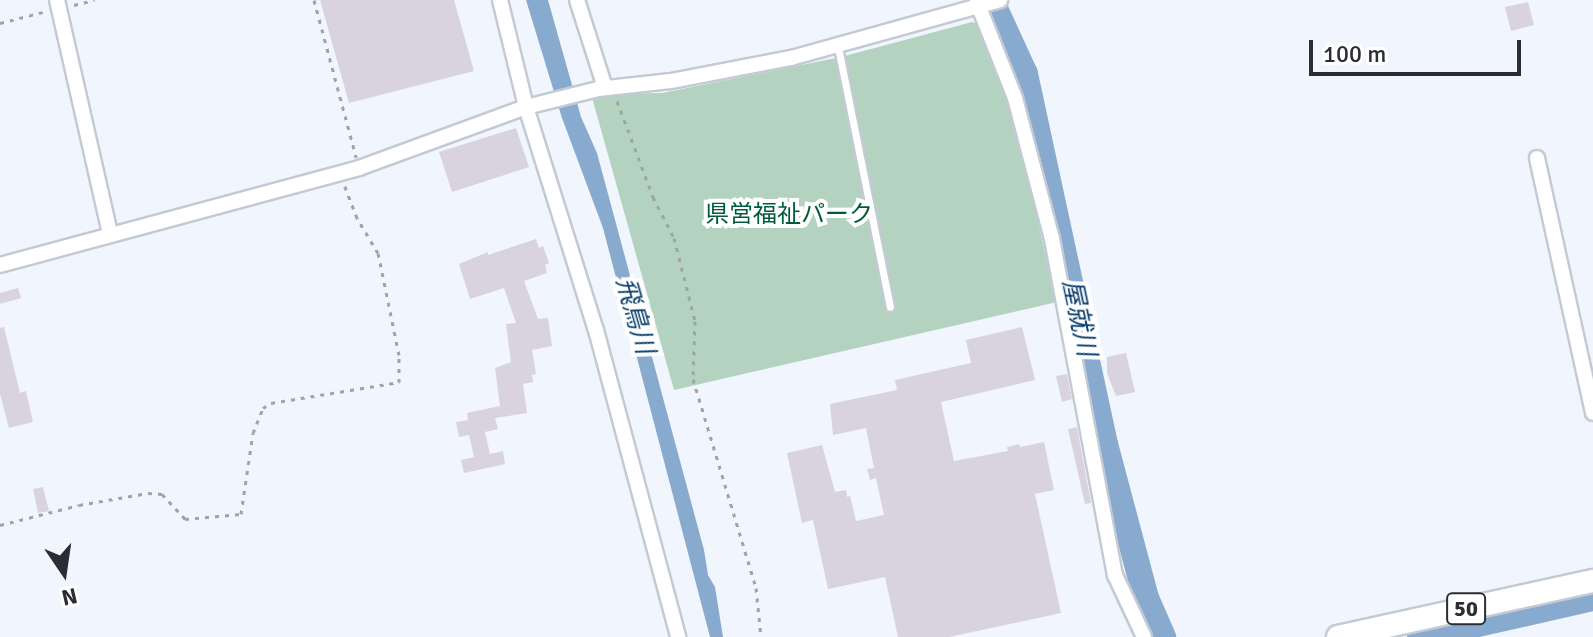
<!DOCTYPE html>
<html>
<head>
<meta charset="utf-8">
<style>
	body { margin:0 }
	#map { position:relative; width:1593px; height:637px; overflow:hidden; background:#f0f5fe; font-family:Signika,"Noto Sans JP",sans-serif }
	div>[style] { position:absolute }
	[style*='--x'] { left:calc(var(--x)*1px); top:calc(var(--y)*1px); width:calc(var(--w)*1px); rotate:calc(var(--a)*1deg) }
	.green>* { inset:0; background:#b3d3c0 }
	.water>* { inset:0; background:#88aacf }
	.river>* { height:26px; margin:-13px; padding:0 13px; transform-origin:13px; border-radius:13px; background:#88aacf }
	.building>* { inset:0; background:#d8d3df }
	.path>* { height:3px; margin-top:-1.5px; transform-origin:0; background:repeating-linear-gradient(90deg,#9fa3aa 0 4px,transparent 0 10px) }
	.roads { filter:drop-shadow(2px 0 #c4cad5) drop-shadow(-2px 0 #c4cad5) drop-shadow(0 2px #c4cad5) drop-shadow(0 -2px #c4cad5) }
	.lane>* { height:7px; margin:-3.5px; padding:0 3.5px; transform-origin:3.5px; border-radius:3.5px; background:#fff }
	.street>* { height:14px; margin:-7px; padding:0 7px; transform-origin:7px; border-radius:7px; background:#fff }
	.primary>* { height:22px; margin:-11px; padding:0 11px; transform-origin:11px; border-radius:11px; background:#fff }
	span { translate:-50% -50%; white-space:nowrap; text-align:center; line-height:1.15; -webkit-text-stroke:8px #fff; paint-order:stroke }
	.shield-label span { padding:2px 6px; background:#fff; border:2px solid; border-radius:6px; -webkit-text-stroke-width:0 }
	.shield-label { font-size:22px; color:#2b2d32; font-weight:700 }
	.park-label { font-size:24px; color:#005b39 }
	.water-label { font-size:26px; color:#0d406f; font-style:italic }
	.north { position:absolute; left:24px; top:533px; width:80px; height:80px; -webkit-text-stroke:6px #fff; paint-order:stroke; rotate:167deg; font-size:22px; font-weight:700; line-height:32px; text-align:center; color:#2b2d32 }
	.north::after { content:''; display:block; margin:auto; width:28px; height:36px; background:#2b2d32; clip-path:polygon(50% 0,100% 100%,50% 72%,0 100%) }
	.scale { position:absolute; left:1309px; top:40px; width:212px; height:36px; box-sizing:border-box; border:4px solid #2b2d32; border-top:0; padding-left:10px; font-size:24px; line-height:28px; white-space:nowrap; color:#2b2d32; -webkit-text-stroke:6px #fff; paint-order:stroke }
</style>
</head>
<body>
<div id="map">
	<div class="green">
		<i style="clip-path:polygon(972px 22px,980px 24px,1008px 96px,1057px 302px,674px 390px,591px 94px,662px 93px,841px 57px)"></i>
	</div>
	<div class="water">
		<i style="clip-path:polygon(526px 0,548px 0,581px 117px,597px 153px,704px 550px,708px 575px,715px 587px,723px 637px,710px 637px,603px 228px,562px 118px)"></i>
	</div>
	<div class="river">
		<i style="--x:991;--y:0;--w:81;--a:65.3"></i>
		<i style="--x:1025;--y:74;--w:379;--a:77.8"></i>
		<i style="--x:1105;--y:444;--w:159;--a:75.1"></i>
		<i style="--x:1146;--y:598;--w:43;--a:66.4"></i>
		<i style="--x:1420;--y:637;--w:177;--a:-12.7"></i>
	</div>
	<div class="building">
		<i style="clip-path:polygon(320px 0,454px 0,474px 71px,349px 103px)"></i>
		<i style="clip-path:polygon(1528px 2px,1534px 25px,1511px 31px,1505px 7px)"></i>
		<i style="clip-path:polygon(516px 128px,529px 167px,452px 192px,439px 152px)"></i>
		<i style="clip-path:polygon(536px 239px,539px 248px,543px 246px,549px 263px,545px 265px,547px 273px,524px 281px,538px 319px,548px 318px,552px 346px,532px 350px,536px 374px,532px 375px,533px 382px,523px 384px,527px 413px,495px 418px,498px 429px,485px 432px,490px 454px,503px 451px,505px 464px,464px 473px,461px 460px,474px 457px,469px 435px,459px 437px,456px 422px,468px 420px,467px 413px,500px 406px,495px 368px,511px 362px,506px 324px,516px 323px,504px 288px,470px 299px,459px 264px,488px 252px,488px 255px)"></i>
		<i style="clip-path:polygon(18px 288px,21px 298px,0 304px,0 293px)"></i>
		<i style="clip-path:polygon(4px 327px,20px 393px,26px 391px,33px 422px,9px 428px,0 394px,0 328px)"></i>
		<i style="clip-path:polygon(1022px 327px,1035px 380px,941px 402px,954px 461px,1008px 451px,1007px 447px,1019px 444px,1020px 447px,1044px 442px,1054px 490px,1035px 494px,1061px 613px,949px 637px,898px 637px,885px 577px,828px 589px,813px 520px,802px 523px,787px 453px,822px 445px,835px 492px,846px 490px,847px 497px,850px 496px,856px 521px,884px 515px,876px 478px,870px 480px,867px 469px,874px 468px,866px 428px,833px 435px,830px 404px,897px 390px,895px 380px,971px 363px,966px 340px)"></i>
		<i style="clip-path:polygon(1126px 353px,1135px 392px,1116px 396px,1107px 373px,1107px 357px)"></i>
		<i style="clip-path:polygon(1067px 374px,1072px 399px,1062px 402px,1056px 376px)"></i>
		<i style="clip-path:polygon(1077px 427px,1091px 503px,1085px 504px,1068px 429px)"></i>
		<i style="clip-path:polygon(43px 487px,49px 511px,38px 513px,33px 489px)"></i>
	</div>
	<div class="path">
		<i style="--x:314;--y:0;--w:163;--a:75"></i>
		<i style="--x:74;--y:5;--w:21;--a:-14"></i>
		<i style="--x:0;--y:23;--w:49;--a:-14.3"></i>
		<i style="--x:617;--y:101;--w:103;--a:69.4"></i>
		<i style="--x:653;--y:197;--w:46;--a:62.9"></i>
		<i style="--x:674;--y:238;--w:86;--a:75.8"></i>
		<i style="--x:695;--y:321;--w:58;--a:92"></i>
		<i style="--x:693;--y:379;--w:218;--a:73.2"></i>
		<i style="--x:756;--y:588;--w:49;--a:84.2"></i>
		<i style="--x:0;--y:525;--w:81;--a:-14.2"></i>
		<i style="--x:79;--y:505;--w:70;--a:-9.9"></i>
		<i style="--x:148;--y:493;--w:14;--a:4"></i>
		<i style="--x:162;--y:494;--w:34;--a:47"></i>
		<i style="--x:185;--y:519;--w:56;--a:-5.1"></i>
		<i style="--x:241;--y:514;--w:82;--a:-81.6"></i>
		<i style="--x:253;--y:433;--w:27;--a:-68"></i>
		<i style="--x:263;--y:408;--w:9;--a:-32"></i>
		<i style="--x:271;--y:403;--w:130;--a:-9.3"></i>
		<i style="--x:399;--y:382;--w:27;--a:-90"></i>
		<i style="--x:399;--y:355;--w:104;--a:-101.6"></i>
		<i style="--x:378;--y:253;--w:41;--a:-121"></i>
		<i style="--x:357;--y:218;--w:36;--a:-111"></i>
	</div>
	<div class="roads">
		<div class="lane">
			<i style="--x:838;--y:47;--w:265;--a:78.7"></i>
		</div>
		<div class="street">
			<i style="--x:57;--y:0;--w:239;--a:77.2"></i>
			<i style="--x:500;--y:0;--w:110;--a:76.3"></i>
			<i style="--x:526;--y:107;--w:234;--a:72.6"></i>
			<i style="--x:596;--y:330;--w:318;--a:75"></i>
			<i style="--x:577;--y:0;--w:92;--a:72.3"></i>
			<i style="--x:977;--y:2;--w:103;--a:68.4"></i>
			<i style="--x:1015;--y:98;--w:146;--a:75.3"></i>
			<i style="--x:1052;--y:239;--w:342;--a:79.4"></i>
			<i style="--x:1115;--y:575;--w:68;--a:64.9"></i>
			<i style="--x:1537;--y:158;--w:261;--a:77.6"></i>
			<i style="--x:0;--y:265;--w:372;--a:-15.1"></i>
			<i style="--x:359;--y:168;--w:178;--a:-20.1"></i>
			<i style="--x:526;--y:107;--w:74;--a:-14"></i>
			<i style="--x:598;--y:89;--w:73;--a:-6.3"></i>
			<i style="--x:671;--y:81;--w:122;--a:-10.9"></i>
			<i style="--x:791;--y:58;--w:217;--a:-15.5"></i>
		</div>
		<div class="primary">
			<i style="--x:1338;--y:637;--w:261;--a:-12.4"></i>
		</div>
	</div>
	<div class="shield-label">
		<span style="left:1466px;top:609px">50</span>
	</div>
	<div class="park-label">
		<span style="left:789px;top:215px">県営福祉パーク</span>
	</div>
	<div class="water-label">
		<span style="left:634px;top:316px;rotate:74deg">飛鳥川</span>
		<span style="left:1078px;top:318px;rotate:78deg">屋就川</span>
	</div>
	<div class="north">N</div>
	<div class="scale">100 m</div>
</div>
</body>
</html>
